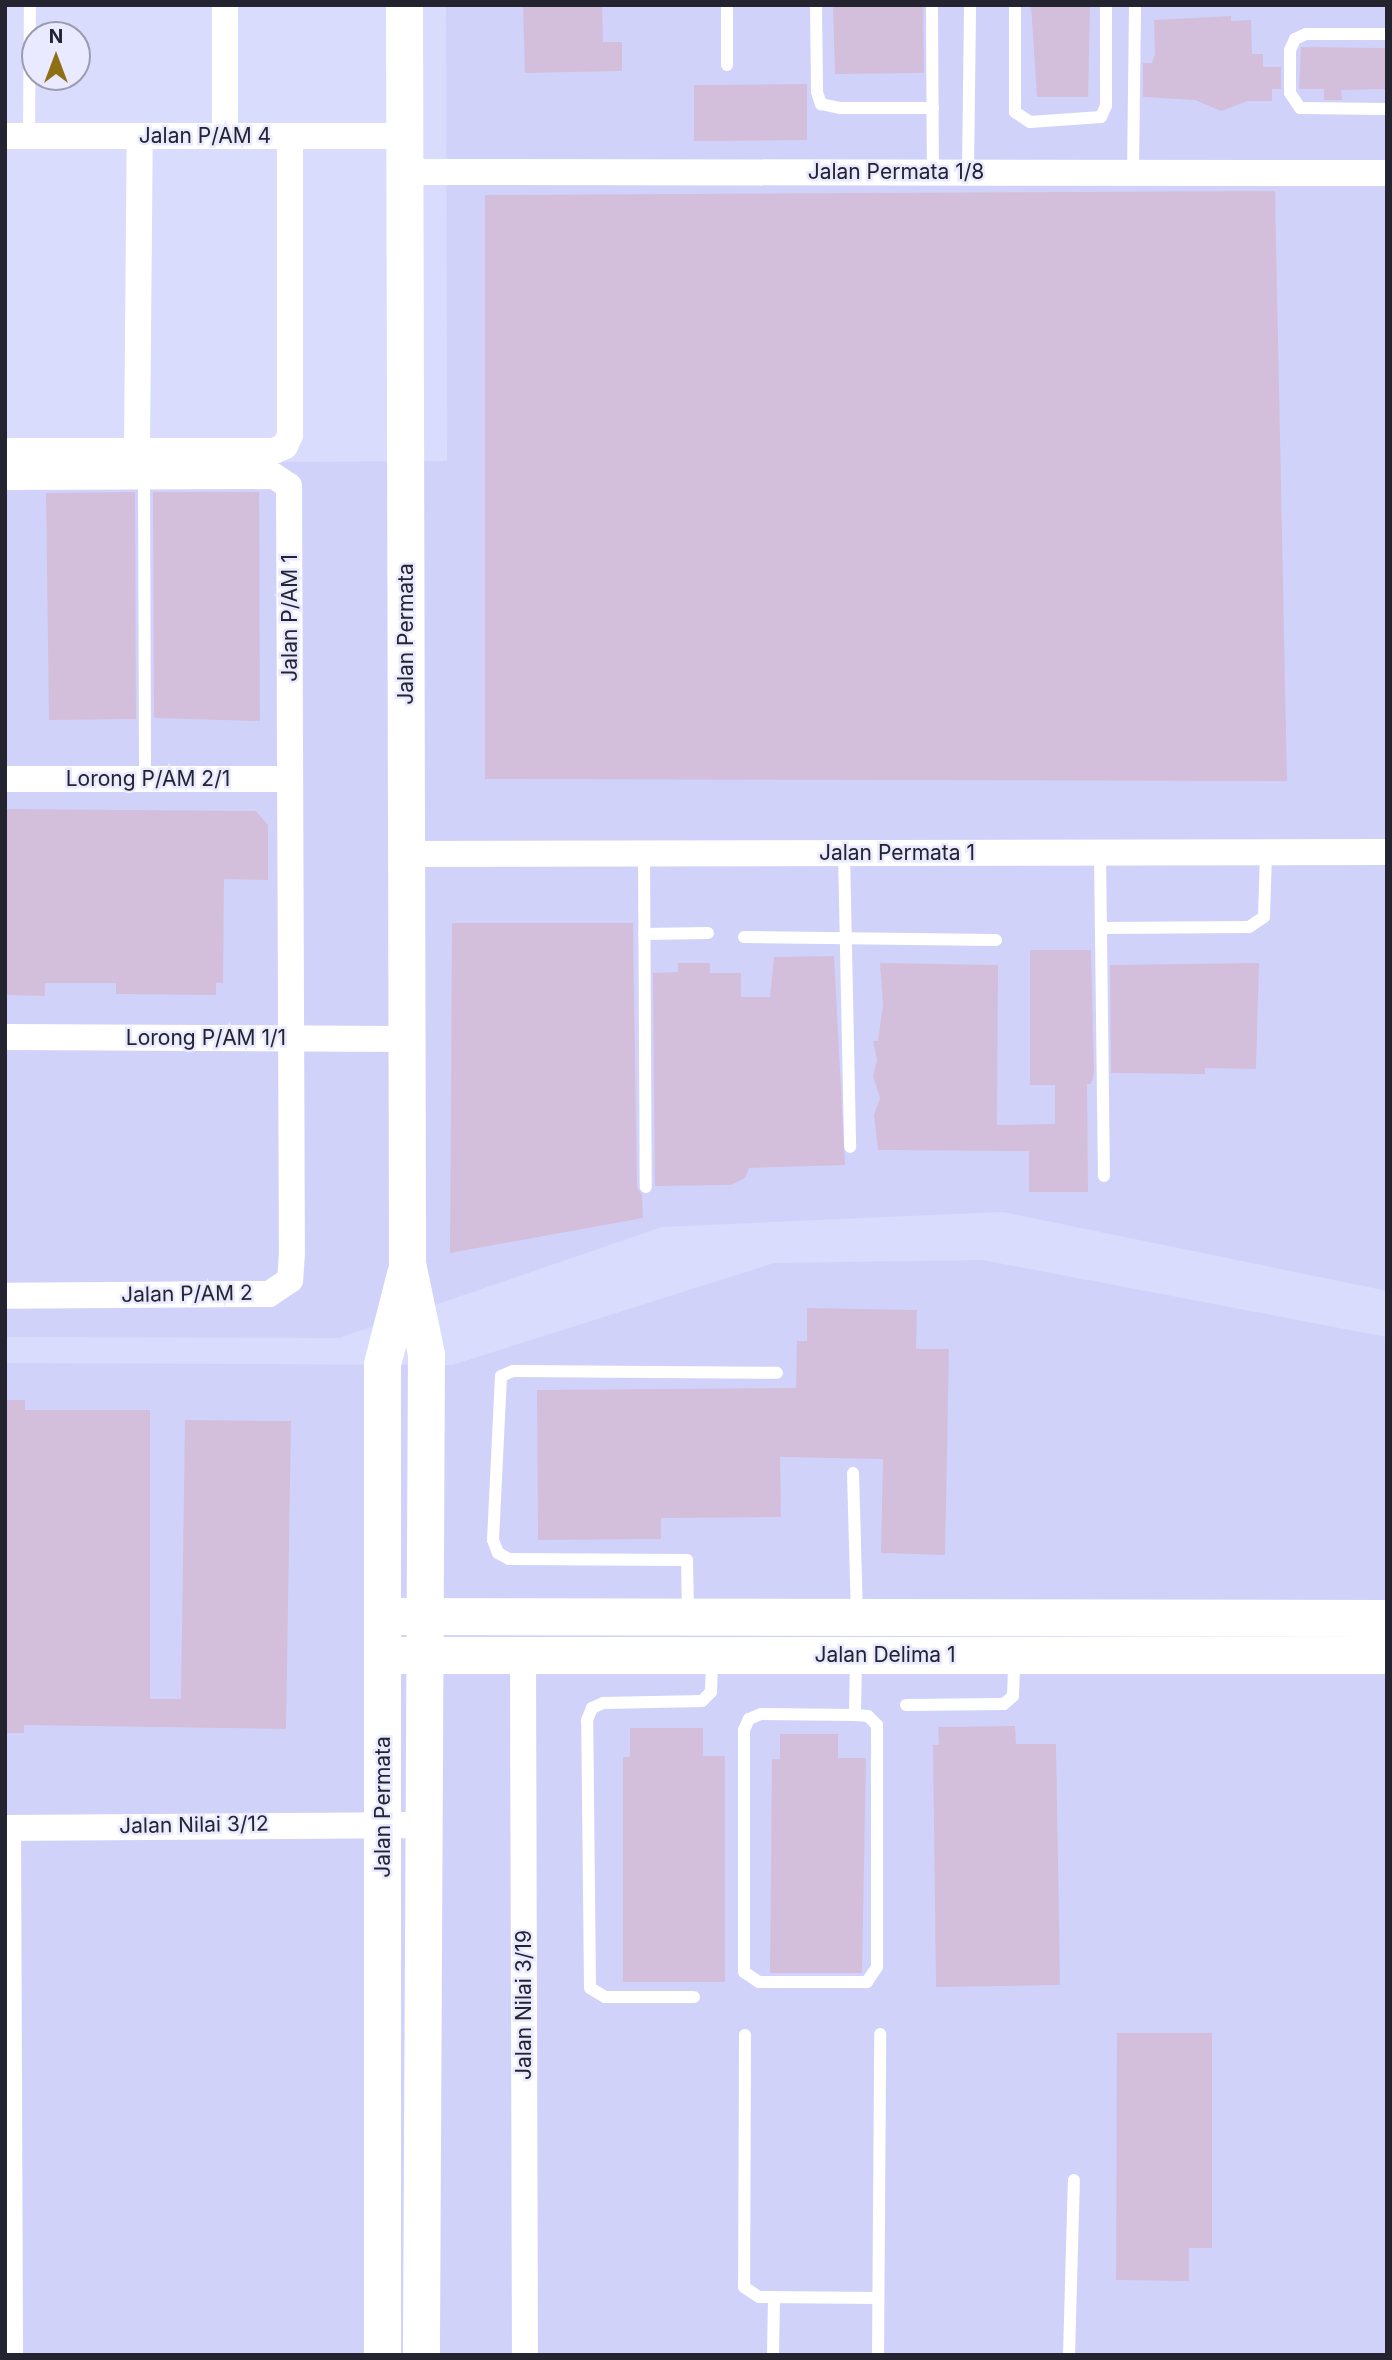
<!DOCTYPE html>
<html>
<head>
<meta charset="utf-8">
<style>
	body { margin:0 }
	#map { position:relative; width:1392px; height:2360px; overflow:hidden; background:#dadcfd; font-family:Inter,sans-serif }
	div>[style] { position:absolute }
	[style*='--x'] { left:calc(var(--x)*1px); top:calc(var(--y)*1px); width:calc(var(--w)*1px); rotate:calc(var(--a)*1deg) }
	.built>* { inset:0; background:#d1d2fa }
	.building>* { inset:0; background:#d3bfdc }
	.lane>* { height:12px; margin:-6px; padding:0 6px; transform-origin:6px; border-radius:6px; background:#fff }
	.street>* { height:26px; margin:-13px; padding:0 13px; transform-origin:13px; border-radius:13px; background:#fff }
	.secondary>* { height:37px; margin:-18.5px; padding:0 18.5px; transform-origin:18.5px; border-radius:18.5px; background:#fff }
	span { translate:-50% -50%; white-space:nowrap; text-align:center; line-height:1.15; -webkit-text-stroke:5px #e9eaff; paint-order:stroke }
	.street-label { font-size:21px; color:#232430 }
	.frame { position:absolute; inset:0; border:7px solid #232430; pointer-events:none }
	.north { position:absolute; left:21px; top:21px; width:70px; height:70px; box-sizing:border-box; background:#e9eaff; border:2px solid #9a9bac; border-radius:50%; rotate:0deg; font-size:19px; font-weight:700; line-height:28px; text-align:center; color:#232430 }
	.north::after { content:''; display:block; margin:auto; width:24px; height:32px; background:#8f6f14; clip-path:polygon(50% 0,100% 100%,50% 72%,0 100%) }
</style>
</head>
<body>
<div id="map">
	<div class="built">
		<i style="clip-path:polygon(446px 5px,1387px 5px,1387px 1291px,1003px 1212px,662px 1227px,339px 1338px,5px 1337px,5px 464px,447px 461px)"></i>
		<i style="clip-path:polygon(983px 1260px,1387px 1337px,1387px 2355px,5px 2355px,5px 1363px,452px 1365px,774px 1263px)"></i>
	</div>
	<div class="building">
		<i style="clip-path:polygon(523px 5px,602px 5px,603px 42px,622px 42px,622px 71px,525px 73px)"></i>
		<i style="clip-path:polygon(833px 5px,923px 5px,924px 73px,835px 74px)"></i>
		<i style="clip-path:polygon(1031px 5px,1090px 5px,1088px 97px,1037px 97px)"></i>
		<i style="clip-path:polygon(1231px 16px,1231px 21px,1251px 20px,1252px 54px,1263px 54px,1263px 67px,1281px 67px,1281px 89px,1272px 89px,1272px 101px,1248px 101px,1221px 111px,1195px 100px,1143px 97px,1143px 63px,1152px 63px,1155px 54px,1154px 20px)"></i>
		<i style="clip-path:polygon(1301px 47px,1387px 48px,1387px 89px,1341px 90px,1342px 100px,1324px 100px,1324px 89px,1299px 89px)"></i>
		<i style="clip-path:polygon(807px 84px,807px 140px,694px 141px,694px 85px)"></i>
		<i style="clip-path:polygon(1275px 191px,1287px 781px,485px 779px,485px 195px)"></i>
		<i style="clip-path:polygon(135px 492px,136px 719px,49px 720px,46px 493px)"></i>
		<i style="clip-path:polygon(153px 492px,259px 492px,260px 721px,154px 718px)"></i>
		<i style="clip-path:polygon(5px 809px,256px 811px,268px 825px,268px 880px,224px 879px,223px 983px,216px 983px,216px 995px,116px 994px,116px 983px,45px 983px,45px 996px,5px 995px)"></i>
		<i style="clip-path:polygon(452px 923px,633px 923px,637px 1187px,642px 1195px,643px 1218px,450px 1253px)"></i>
		<i style="clip-path:polygon(1030px 950px,1091px 950px,1094px 1073px,1091px 1084px,1087px 1084px,1088px 1192px,1029px 1192px,1029px 1151px,878px 1150px,874px 1115px,880px 1098px,873px 1076px,877px 1060px,873px 1041px,878px 1041px,883px 1004px,880px 963px,998px 965px,997px 1125px,1055px 1124px,1055px 1085px,1030px 1085px)"></i>
		<i style="clip-path:polygon(834px 956px,845px 1165px,749px 1168px,745px 1178px,731px 1185px,655px 1186px,653px 973px,678px 972px,678px 963px,710px 963px,710px 973px,741px 973px,741px 997px,770px 997px,774px 957px)"></i>
		<i style="clip-path:polygon(1259px 963px,1256px 1069px,1205px 1068px,1205px 1074px,1111px 1073px,1110px 965px)"></i>
		<i style="clip-path:polygon(807px 1308px,917px 1310px,916px 1349px,949px 1349px,945px 1555px,881px 1553px,883px 1459px,780px 1457px,781px 1517px,661px 1518px,661px 1539px,538px 1540px,537px 1390px,796px 1388px,797px 1341px,807px 1341px)"></i>
		<i style="clip-path:polygon(5px 1400px,25px 1400px,25px 1410px,150px 1410px,150px 1699px,181px 1699px,185px 1420px,291px 1421px,286px 1729px,24px 1725px,24px 1733px,5px 1733px)"></i>
		<i style="clip-path:polygon(1015px 1726px,1016px 1744px,1056px 1744px,1060px 1985px,936px 1987px,933px 1745px,939px 1745px,938px 1727px)"></i>
		<i style="clip-path:polygon(630px 1728px,703px 1728px,703px 1756px,725px 1756px,725px 1982px,623px 1982px,623px 1757px,630px 1757px)"></i>
		<i style="clip-path:polygon(780px 1734px,838px 1734px,838px 1758px,866px 1758px,862px 1973px,770px 1973px,772px 1759px,780px 1759px)"></i>
		<i style="clip-path:polygon(1117px 2033px,1212px 2033px,1212px 2248px,1189px 2248px,1189px 2281px,1116px 2280px)"></i>
	</div>
	<div class="lane">
		<i style="--x:727;--y:5;--w:60;--a:90"></i>
		<i style="--x:816;--y:5;--w:87;--a:89.3"></i>
		<i style="--x:817;--y:92;--w:13;--a:72"></i>
		<i style="--x:821;--y:104;--w:19;--a:12"></i>
		<i style="--x:840;--y:108;--w:93;--a:0"></i>
		<i style="--x:932;--y:5;--w:167;--a:89.7"></i>
		<i style="--x:1015;--y:5;--w:107;--a:90"></i>
		<i style="--x:1015;--y:112;--w:18;--a:34"></i>
		<i style="--x:1030;--y:122;--w:71;--a:-4"></i>
		<i style="--x:1101;--y:117;--w:12;--a:-66"></i>
		<i style="--x:1106;--y:106;--w:101;--a:-90"></i>
		<i style="--x:1387;--y:34;--w:81;--a:180"></i>
		<i style="--x:1306;--y:34;--w:12;--a:156"></i>
		<i style="--x:1295;--y:39;--w:12;--a:114"></i>
		<i style="--x:1290;--y:50;--w:43;--a:90"></i>
		<i style="--x:1290;--y:93;--w:18;--a:56"></i>
		<i style="--x:1300;--y:108;--w:87;--a:0.7"></i>
		<i style="--x:29;--y:136;--w:131;--a:-89.6"></i>
		<i style="--x:968;--y:172;--w:167;--a:-89.3"></i>
		<i style="--x:1133;--y:173;--w:168;--a:-89.3"></i>
		<i style="--x:144;--y:476;--w:303;--a:89.8"></i>
		<i style="--x:844;--y:853;--w:294;--a:88.8"></i>
		<i style="--x:1100;--y:853;--w:323;--a:89.3"></i>
		<i style="--x:644;--y:854;--w:333;--a:89.7"></i>
		<i style="--x:1101;--y:928;--w:148;--a:-0.4"></i>
		<i style="--x:1249;--y:927;--w:18;--a:-34"></i>
		<i style="--x:1264;--y:917;--w:64;--a:-88.2"></i>
		<i style="--x:644;--y:934;--w:64;--a:-0.9"></i>
		<i style="--x:744;--y:937;--w:252;--a:0.7"></i>
		<i style="--x:853;--y:1473;--w:139;--a:88.4"></i>
		<i style="--x:688;--y:1613;--w:53;--a:-91.1"></i>
		<i style="--x:687;--y:1560;--w:178;--a:-179.7"></i>
		<i style="--x:509;--y:1559;--w:13;--a:-151"></i>
		<i style="--x:498;--y:1553;--w:14;--a:-111"></i>
		<i style="--x:493;--y:1540;--w:164;--a:-87.2"></i>
		<i style="--x:501;--y:1376;--w:13;--a:-23"></i>
		<i style="--x:513;--y:1371;--w:264;--a:0.4"></i>
		<i style="--x:906;--y:1705;--w:98;--a:-0.6"></i>
		<i style="--x:1004;--y:1704;--w:12;--a:-42"></i>
		<i style="--x:1013;--y:1696;--w:38;--a:-88"></i>
		<i style="--x:761;--y:1714;--w:94;--a:0.6"></i>
		<i style="--x:855;--y:1715;--w:13;--a:4"></i>
		<i style="--x:868;--y:1716;--w:13;--a:45"></i>
		<i style="--x:877;--y:1725;--w:242;--a:90"></i>
		<i style="--x:877;--y:1967;--w:18;--a:124"></i>
		<i style="--x:867;--y:1982;--w:108;--a:180"></i>
		<i style="--x:759;--y:1982;--w:18;--a:-146"></i>
		<i style="--x:744;--y:1972;--w:242;--a:-90"></i>
		<i style="--x:744;--y:1730;--w:12;--a:-66"></i>
		<i style="--x:749;--y:1719;--w:13;--a:-23"></i>
		<i style="--x:855;--y:1715;--w:58;--a:-89"></i>
		<i style="--x:694;--y:1997;--w:89;--a:180"></i>
		<i style="--x:605;--y:1997;--w:17;--a:-149"></i>
		<i style="--x:590;--y:1988;--w:268;--a:-90.6"></i>
		<i style="--x:587;--y:1720;--w:13;--a:-67"></i>
		<i style="--x:592;--y:1708;--w:12;--a:-24"></i>
		<i style="--x:603;--y:1703;--w:99;--a:-1.2"></i>
		<i style="--x:702;--y:1701;--w:13;--a:-45"></i>
		<i style="--x:711;--y:1692;--w:34;--a:-88"></i>
		<i style="--x:745;--y:2035;--w:252;--a:90.2"></i>
		<i style="--x:744;--y:2287;--w:18;--a:34"></i>
		<i style="--x:759;--y:2297;--w:119;--a:0.5"></i>
		<i style="--x:773;--y:2355;--w:58;--a:-89"></i>
		<i style="--x:878;--y:2355;--w:321;--a:-89.6"></i>
		<i style="--x:1069;--y:2355;--w:175;--a:-88.4"></i>
	</div>
	<div class="street">
		<i style="--x:5;--y:136;--w:399;--a:0"></i>
		<i style="--x:225;--y:136;--w:131;--a:-90"></i>
		<i style="--x:405;--y:172;--w:982;--a:0.06"></i>
		<i style="--x:5;--y:451;--w:269;--a:0"></i>
		<i style="--x:274;--y:451;--w:12;--a:-24"></i>
		<i style="--x:285;--y:446;--w:12;--a:-66"></i>
		<i style="--x:290;--y:435;--w:299;--a:-90"></i>
		<i style="--x:137;--y:451;--w:315;--a:-89.5"></i>
		<i style="--x:5;--y:477;--w:269;--a:-0.2"></i>
		<i style="--x:274;--y:476;--w:18;--a:34"></i>
		<i style="--x:289;--y:486;--w:767;--a:89.78"></i>
		<i style="--x:292;--y:1253;--w:27;--a:94"></i>
		<i style="--x:290;--y:1280;--w:25;--a:146"></i>
		<i style="--x:269;--y:1294;--w:264;--a:179.6"></i>
		<i style="--x:5;--y:779;--w:285;--a:0"></i>
		<i style="--x:406;--y:854;--w:981;--a:-0.12"></i>
		<i style="--x:5;--y:1037;--w:402;--a:0.3"></i>
		<i style="--x:523;--y:1655;--w:700;--a:89.84"></i>
		<i style="--x:5;--y:1828;--w:418;--a:-0.4"></i>
		<i style="--x:8;--y:1828;--w:527;--a:89.78"></i>
	</div>
	<div class="secondary">
		<i style="--x:404;--y:5;--w:1258;--a:89.86"></i>
		<i style="--x:407;--y:1263;--w:93;--a:78.2"></i>
		<i style="--x:426;--y:1354;--w:1001;--a:90.29"></i>
		<i style="--x:399;--y:1616;--w:988;--a:0.12"></i>
		<i style="--x:398;--y:1655;--w:989;--a:0"></i>
		<i style="--x:382;--y:2355;--w:991;--a:-90"></i>
		<i style="--x:382;--y:1364;--w:93;--a:-75.7"></i>
	</div>
	<div class="street-label">
		<span style="left:205px;top:136px">Jalan P/AM 4</span>
		<span style="left:896px;top:172px">Jalan Permata 1/8</span>
		<span style="left:290px;top:618px;rotate:-90deg">Jalan P/AM 1</span>
		<span style="left:406px;top:634px;rotate:-90deg">Jalan Permata</span>
		<span style="left:148px;top:779px">Lorong P/AM 2/1</span>
		<span style="left:897px;top:853px">Jalan Permata 1</span>
		<span style="left:206px;top:1038px">Lorong P/AM 1/1</span>
		<span style="left:187px;top:1294px;rotate:-1deg">Jalan P/AM 2</span>
		<span style="left:885px;top:1655px">Jalan Delima 1</span>
		<span style="left:383px;top:1807px;rotate:-90deg">Jalan Permata</span>
		<span style="left:194px;top:1825px;rotate:-1deg">Jalan Nilai 3/12</span>
		<span style="left:524px;top:2005px;rotate:-90deg">Jalan Nilai 3/19</span>
	</div>
	<div class="frame"></div>
	<div class="north">N</div>
</div>
</body>
</html>
